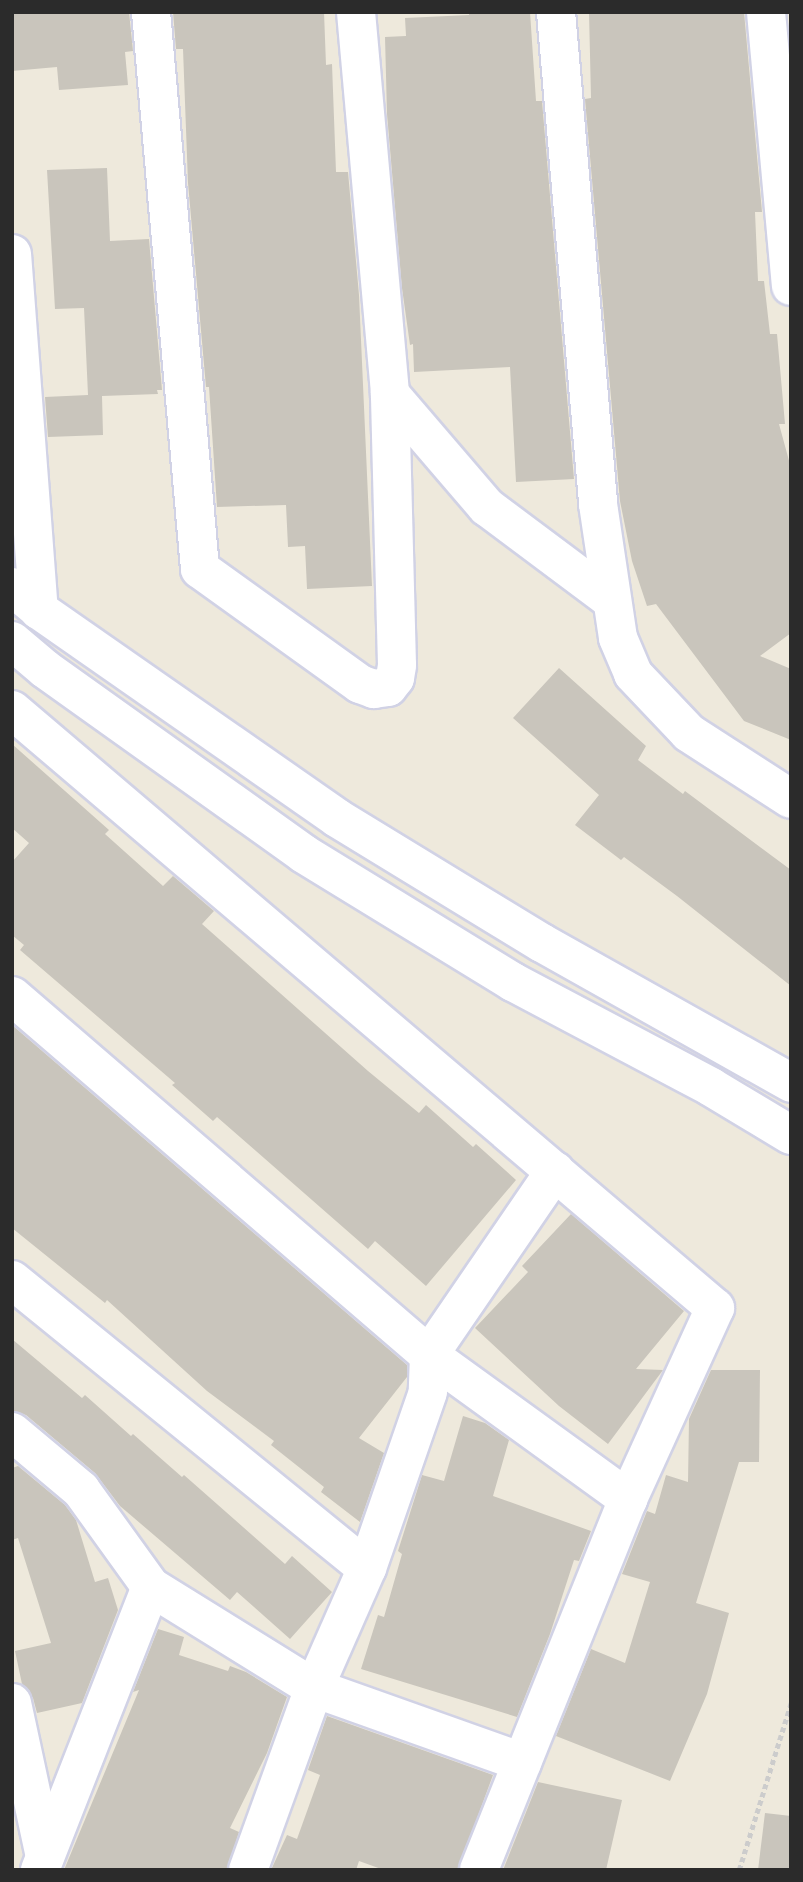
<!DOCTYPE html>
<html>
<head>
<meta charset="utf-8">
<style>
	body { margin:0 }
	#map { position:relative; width:803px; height:1882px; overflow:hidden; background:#eee9dc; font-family:"Public Sans",sans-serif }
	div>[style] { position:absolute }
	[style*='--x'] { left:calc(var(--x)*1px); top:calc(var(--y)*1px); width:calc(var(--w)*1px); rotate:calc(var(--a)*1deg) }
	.building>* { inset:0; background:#c9c5bc }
	.path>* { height:4.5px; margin-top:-2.25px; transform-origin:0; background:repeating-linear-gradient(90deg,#ccc 0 5px,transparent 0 8.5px) }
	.roads { filter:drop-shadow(2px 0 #d1d2e5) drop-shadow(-2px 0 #d1d2e5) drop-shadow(0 2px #d1d2e5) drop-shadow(0 -2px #d1d2e5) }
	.minor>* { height:38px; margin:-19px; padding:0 19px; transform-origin:19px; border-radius:19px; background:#fff }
	.secondary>* { height:38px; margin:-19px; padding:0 19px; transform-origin:19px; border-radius:19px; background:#fff }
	span { translate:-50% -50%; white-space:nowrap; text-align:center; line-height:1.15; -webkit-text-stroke:7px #fff; paint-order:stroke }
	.frame { position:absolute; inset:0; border:14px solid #2b2b2b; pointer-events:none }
</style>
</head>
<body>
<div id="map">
	<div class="building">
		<i style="clip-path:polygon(12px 12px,129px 12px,133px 51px,125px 52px,128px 85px,59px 90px,57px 67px,12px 71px)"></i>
		<i style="clip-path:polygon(173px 12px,324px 12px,326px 65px,332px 64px,336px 172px,348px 172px,359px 295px,372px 586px,307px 589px,305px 546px,288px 547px,286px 505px,217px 507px,209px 387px,206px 387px,188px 183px,183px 49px,176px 49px)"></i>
		<i style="clip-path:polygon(469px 12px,530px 12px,536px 101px,542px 101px,574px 479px,516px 482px,510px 367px,414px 372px,413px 344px,410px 345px,402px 288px,387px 114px,385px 37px,406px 36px,405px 18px,469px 15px)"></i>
		<i style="clip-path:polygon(589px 12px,744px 12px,762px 212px,755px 212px,758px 281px,764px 281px,770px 334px,777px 334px,785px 424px,779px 424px,791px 468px,791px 633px,760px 656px,791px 669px,791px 740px,744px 721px,656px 604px,647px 606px,632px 561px,620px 501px,585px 99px,591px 98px)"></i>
		<i style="clip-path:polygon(107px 168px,110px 241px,149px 239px,162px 390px,157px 390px,158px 394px,102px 396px,103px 435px,48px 437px,45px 397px,88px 395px,84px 308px,55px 309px,47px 170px)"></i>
		<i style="clip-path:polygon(559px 668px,646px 746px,638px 760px,683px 794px,685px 791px,791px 870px,791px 986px,677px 896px,624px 857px,621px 860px,575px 825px,599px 795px,513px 718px)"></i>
		<i style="clip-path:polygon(12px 744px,109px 830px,105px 834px,163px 886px,173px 876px,214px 911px,202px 924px,368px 1071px,419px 1113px,426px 1105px,473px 1147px,476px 1144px,516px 1180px,426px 1286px,375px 1241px,368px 1249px,217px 1117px,213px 1121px,172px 1085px,175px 1083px,20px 950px,24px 945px,12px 935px,12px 862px,29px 843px,12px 828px)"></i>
		<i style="clip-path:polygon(12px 1025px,407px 1365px,407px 1377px,359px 1438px,384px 1453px,360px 1522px,321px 1492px,324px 1487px,271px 1445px,274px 1441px,207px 1391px,107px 1300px,105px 1303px,12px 1228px)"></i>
		<i style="clip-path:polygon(571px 1214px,684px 1311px,636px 1369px,663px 1370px,608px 1444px,559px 1406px,475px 1328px,528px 1272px,522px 1266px)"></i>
		<i style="clip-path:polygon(12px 1339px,82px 1398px,85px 1395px,131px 1436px,133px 1434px,182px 1477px,184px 1475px,285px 1564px,292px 1556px,332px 1592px,290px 1639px,237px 1592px,230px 1600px,120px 1506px,95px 1473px,26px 1415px,12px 1411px)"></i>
		<i style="clip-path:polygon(711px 1370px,760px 1370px,759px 1462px,739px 1462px,696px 1603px,729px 1613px,707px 1694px,670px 1781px,556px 1736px,591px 1649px,625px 1663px,650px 1582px,622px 1574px,647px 1511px,655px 1514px,666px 1475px,688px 1482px,689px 1419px)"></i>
		<i style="clip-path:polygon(463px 1416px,485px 1423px,509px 1440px,493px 1496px,591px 1531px,579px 1561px,574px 1560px,550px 1634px,517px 1717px,361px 1669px,378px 1615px,384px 1617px,402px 1554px,398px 1551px,422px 1475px,444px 1481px)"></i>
		<i style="clip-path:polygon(18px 1466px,65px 1505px,76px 1520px,95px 1582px,108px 1578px,118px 1610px,82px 1703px,37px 1713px,33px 1698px,22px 1684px,15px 1651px,51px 1643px,18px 1538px,12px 1540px,12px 1468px)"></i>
		<i style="clip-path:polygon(158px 1629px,184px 1637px,179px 1655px,228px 1671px,230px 1666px,246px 1672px,287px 1697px,267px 1753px,230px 1828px,239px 1832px,227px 1870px,64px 1870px,139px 1690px,133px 1692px)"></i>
		<i style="clip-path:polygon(327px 1716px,493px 1775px,458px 1870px,384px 1870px,359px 1861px,356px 1870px,271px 1870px,287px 1835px,297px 1839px,320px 1775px,308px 1770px)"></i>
		<i style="clip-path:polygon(538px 1782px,622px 1800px,606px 1870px,503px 1870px)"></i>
		<i style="clip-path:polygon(765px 1813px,791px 1816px,791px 1870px,758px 1870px)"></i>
	</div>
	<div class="path">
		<i style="--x:739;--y:1870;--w:175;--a:-72.7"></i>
	</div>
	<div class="roads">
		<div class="minor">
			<i style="--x:151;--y:12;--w:559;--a:84.97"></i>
			<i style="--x:200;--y:569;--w:197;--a:35.7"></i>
			<i style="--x:360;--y:684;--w:15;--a:20"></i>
			<i style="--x:374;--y:689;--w:14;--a:-8"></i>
			<i style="--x:388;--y:687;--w:11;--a:-52"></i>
			<i style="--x:395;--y:678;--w:13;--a:-81"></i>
			<i style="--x:397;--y:665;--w:271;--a:-91.5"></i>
			<i style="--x:356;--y:12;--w:384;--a:84.9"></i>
			<i style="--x:390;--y:394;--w:149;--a:49.4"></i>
			<i style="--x:487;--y:507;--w:154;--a:36.8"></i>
			<i style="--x:556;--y:12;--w:494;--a:85.1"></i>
			<i style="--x:598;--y:504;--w:135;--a:81.5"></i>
			<i style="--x:618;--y:638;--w:39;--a:67"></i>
			<i style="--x:633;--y:674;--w:81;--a:46.5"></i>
			<i style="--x:689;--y:733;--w:121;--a:32.9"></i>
			<i style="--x:766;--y:12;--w:275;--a:84.8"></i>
			<i style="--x:12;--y:254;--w:357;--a:85.7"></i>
			<i style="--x:12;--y:710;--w:923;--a:40.39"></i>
			<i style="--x:715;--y:1308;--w:210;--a:114.5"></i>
			<i style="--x:628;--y:1499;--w:400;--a:111.9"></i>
			<i style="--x:12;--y:996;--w:550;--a:40.73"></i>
			<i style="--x:429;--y:1355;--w:37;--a:92"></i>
			<i style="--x:428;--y:1392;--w:186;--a:109.1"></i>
			<i style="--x:367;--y:1568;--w:131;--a:113.8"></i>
			<i style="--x:314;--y:1688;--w:194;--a:109.9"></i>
			<i style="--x:555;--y:1171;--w:223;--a:124.4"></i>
			<i style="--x:429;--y:1355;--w:246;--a:35.9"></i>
			<i style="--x:12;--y:1280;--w:457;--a:39.1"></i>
			<i style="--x:12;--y:1432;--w:90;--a:40"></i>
			<i style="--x:81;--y:1490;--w:120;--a:54.2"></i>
			<i style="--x:151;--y:1587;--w:192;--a:31.8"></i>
			<i style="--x:314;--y:1688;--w:221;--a:19.6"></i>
			<i style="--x:12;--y:1703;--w:157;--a:77.9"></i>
			<i style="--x:40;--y:1870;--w:304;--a:-68.6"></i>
		</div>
		<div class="secondary">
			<i style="--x:12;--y:587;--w:35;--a:40"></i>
			<i style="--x:39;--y:610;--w:363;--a:34.9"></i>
			<i style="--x:337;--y:818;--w:240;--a:31.4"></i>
			<i style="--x:542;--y:943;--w:286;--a:29.3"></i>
			<i style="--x:12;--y:641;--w:43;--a:40.3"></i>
			<i style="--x:45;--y:669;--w:318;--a:35.5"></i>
			<i style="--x:304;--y:854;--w:245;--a:31.5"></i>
			<i style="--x:513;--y:982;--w:224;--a:27.9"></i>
			<i style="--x:711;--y:1087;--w:93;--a:31"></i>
		</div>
	</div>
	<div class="frame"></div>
</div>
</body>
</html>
